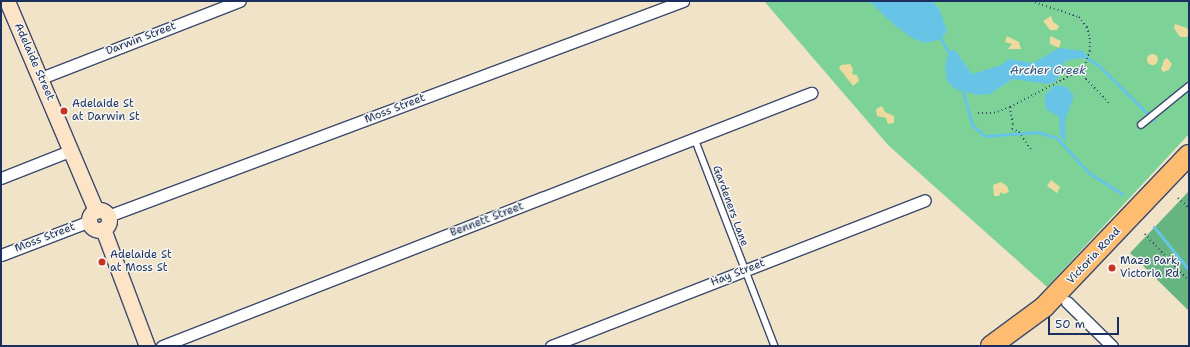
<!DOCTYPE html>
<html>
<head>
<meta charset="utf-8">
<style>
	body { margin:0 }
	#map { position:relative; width:1190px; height:347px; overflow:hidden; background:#f1e3c8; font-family:"Shantell Sans",sans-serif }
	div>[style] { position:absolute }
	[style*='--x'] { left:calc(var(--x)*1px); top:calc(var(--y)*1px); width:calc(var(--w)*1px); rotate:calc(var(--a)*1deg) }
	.green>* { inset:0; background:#7dd397 }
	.forest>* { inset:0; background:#66b580 }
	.sand>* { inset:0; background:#eeda9e }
	.round { border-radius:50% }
	.water>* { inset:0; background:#68c4e6 }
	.stream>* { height:3px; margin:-1.5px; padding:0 1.5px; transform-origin:1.5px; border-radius:1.5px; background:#68c4e6 }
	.path>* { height:1.5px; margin-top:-0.75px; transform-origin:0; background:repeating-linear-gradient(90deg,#3b4a6e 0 1px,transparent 0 4px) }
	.roads { filter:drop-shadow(1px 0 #3b4a6e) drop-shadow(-1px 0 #3b4a6e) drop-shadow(0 1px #3b4a6e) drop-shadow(0 -1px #3b4a6e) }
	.lane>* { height:5.5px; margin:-2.75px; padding:0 2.75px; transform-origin:2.75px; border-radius:2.75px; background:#fff }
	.street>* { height:11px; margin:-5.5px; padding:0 5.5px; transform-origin:5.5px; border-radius:5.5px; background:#fff }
	.secondary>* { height:15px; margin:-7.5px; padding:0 7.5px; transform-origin:7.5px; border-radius:7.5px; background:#fee4c6 }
	.secondary>.ring { margin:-7.5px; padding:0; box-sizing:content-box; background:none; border:15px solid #fee4c6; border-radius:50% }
	.highway>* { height:20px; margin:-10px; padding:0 10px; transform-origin:10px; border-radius:10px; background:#fdbc70 }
	.dots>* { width:11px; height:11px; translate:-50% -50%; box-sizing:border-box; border:2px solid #f6f6f2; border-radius:50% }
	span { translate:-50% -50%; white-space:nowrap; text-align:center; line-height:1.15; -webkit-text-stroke:3px #f6f6f2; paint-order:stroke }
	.street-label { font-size:11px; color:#1b2f5e }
	.poi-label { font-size:11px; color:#1b2f5e }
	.left { translate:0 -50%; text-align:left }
	.water-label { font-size:12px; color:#2e5480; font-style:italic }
	.frame { position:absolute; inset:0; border:2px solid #1b2f5e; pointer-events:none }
	.scale { position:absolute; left:1048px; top:317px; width:71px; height:18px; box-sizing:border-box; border:2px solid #1b2f5e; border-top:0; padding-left:5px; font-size:12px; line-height:14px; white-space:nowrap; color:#1b2f5e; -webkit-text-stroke:3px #f6f6f2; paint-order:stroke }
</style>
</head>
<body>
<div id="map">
	<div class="green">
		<i style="clip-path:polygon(764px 1px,1189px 1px,1189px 134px,1047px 287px,888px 145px)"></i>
	</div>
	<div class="forest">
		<i style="clip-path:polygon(1189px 191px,1189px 311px,1130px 253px)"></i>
	</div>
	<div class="sand">
		<i style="clip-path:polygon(1051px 16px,1053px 22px,1059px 26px,1057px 30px,1050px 30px,1043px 21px)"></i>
		<i style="clip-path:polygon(1175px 24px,1187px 28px,1189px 33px,1187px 37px,1180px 37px,1174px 28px)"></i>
		<i style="clip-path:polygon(1007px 36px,1019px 42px,1021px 49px,1008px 49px,1012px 44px,1005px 42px)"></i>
		<i style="clip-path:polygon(1050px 36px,1061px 41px,1059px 48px,1050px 44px)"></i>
		<i class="round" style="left:1146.5px;top:53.5px;width:11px;height:11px"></i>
		<i style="clip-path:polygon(1167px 58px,1172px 64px,1169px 70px,1163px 72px,1161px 69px,1164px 60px)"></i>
		<i style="clip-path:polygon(850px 64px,853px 69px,852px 74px,857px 75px,859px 81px,853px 86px,839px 68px,841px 65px)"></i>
		<i style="clip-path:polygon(882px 106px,885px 112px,894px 116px,894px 123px,888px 124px,886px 118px,877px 116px,876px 109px)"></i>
		<i style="clip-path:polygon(1051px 180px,1060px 187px,1057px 193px,1047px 186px)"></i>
		<i style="clip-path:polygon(1001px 182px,1007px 186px,1009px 192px,1004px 194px,1001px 192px,999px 196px,994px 196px,993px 185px)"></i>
	</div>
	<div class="water">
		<i style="clip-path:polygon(869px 1px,932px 1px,940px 10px,947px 31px,941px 39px,926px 43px,912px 38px,893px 24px)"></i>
		<i style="clip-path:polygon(1059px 48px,1083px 51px,1088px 57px,1065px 61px,1061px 74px,1055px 82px,1047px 84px,1013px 79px,990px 94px,978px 95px,955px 89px,947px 81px,945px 66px,949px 51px,955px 50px,972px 74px,1002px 65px,1008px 59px,1033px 63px)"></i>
		<i style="clip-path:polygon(1055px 85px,1067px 87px,1074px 96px,1065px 120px,1066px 142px,1060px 136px,1059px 117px,1046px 109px,1045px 102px,1045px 95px)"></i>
	</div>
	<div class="stream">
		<i style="--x:939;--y:36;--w:21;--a:59"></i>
		<i style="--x:1084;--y:56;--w:15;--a:32"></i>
		<i style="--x:1097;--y:64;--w:80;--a:44.5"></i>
		<i style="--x:962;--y:89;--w:37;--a:74"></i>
		<i style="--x:972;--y:125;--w:17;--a:40"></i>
		<i style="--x:985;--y:136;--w:53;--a:-4.3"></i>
		<i style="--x:1038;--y:132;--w:20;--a:18"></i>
		<i style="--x:1057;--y:138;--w:47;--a:47.6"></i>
		<i style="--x:1089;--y:173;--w:40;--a:32"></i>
		<i style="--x:1154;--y:227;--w:55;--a:50.9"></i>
	</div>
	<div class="path">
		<i style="--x:1031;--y:1;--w:51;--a:18.4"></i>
		<i style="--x:1079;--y:17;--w:13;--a:51"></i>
		<i style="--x:1087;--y:27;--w:11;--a:75"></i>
		<i style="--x:1090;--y:38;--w:13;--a:90"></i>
		<i style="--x:1090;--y:51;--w:16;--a:108"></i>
		<i style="--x:1085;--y:66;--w:13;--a:86"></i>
		<i style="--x:1086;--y:79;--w:33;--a:46"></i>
		<i style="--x:1010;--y:107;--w:17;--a:80"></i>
		<i style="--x:1013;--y:124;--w:5;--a:101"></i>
		<i style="--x:1012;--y:129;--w:8;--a:23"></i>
		<i style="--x:1019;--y:132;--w:21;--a:55"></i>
		<i style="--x:978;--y:113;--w:16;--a:0"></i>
		<i style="--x:994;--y:113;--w:17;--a:-21"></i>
		<i style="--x:1010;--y:107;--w:85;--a:-27.5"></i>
		<i style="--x:1178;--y:198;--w:15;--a:42"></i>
		<i style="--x:1145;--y:234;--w:64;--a:46.9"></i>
	</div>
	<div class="roads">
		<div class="lane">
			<i style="--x:1141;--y:125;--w:62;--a:-39.1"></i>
			<i style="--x:695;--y:139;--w:222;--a:68.9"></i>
		</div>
		<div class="street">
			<i style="--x:41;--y:78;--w:213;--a:-21.2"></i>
			<i style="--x:1;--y:178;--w:76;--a:-21.5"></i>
			<i style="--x:108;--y:216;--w:614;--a:-20.5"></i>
			<i style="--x:1;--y:255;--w:95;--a:-20.9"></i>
			<i style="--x:1067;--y:302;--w:63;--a:44.4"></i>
			<i style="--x:162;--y:346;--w:697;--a:-21.3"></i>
			<i style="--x:551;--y:346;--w:401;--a:-21.3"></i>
		</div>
		<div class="secondary">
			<i style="--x:7;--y:1;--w:228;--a:67"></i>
			<i class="ring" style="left:89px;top:210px;width:5px;height:5px"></i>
			<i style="--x:103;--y:229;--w:125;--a:69.4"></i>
		</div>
		<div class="highway">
			<i style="--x:991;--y:346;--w:66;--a:-36.3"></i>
			<i style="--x:1044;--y:307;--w:210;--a:-46.4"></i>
		</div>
	</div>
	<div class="dots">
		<i style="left:64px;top:111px;background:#c8321e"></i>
		<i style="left:102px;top:262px;background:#c8321e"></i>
		<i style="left:1112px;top:268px;background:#c8321e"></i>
	</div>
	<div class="street-label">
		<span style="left:141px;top:39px;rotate:-21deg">Darwin Street</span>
		<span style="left:34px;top:62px;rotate:66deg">Adelaide Street</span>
		<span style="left:395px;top:109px;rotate:-21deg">Moss Street</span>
		<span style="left:730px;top:206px;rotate:70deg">Gardeners Lane</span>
		<span style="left:487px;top:220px;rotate:-21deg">Bennett Street</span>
		<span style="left:45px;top:238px;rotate:-21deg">Moss Street</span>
		<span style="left:1094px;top:256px;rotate:-47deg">Victoria Road</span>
		<span style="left:738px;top:273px;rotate:-21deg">Hay Street</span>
	</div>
	<div class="poi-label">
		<span class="left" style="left:72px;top:111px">Adelaide St<br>at Darwin St</span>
		<span class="left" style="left:110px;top:262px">Adelaide St<br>at Moss St</span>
		<span class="left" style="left:1120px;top:268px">Maze Park,<br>Victoria Rd</span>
	</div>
	<div class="water-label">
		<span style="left:1048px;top:71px">Archer Creek</span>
	</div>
	<div class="frame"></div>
	<div class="scale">50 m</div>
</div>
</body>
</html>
